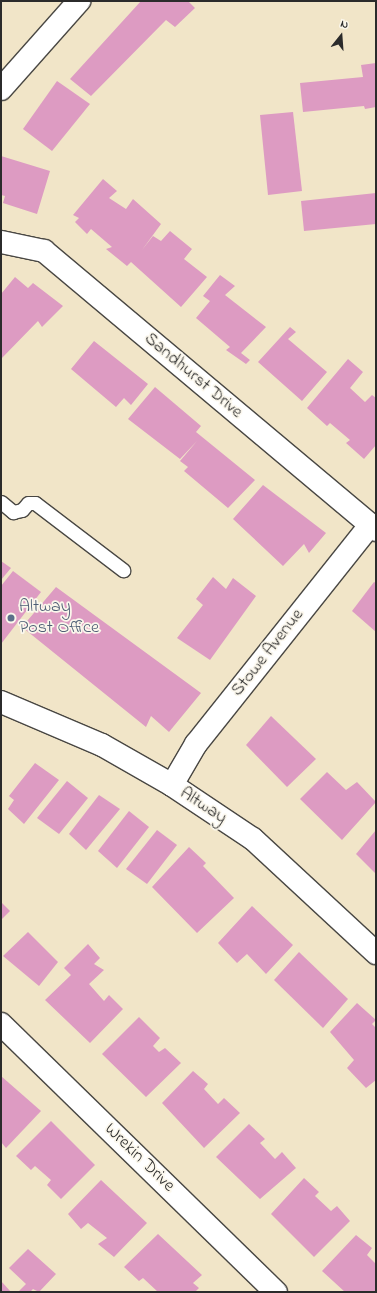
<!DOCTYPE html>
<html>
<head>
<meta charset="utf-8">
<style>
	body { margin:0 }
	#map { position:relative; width:377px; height:1293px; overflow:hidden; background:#f1e5c8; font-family:"Indie Flower",sans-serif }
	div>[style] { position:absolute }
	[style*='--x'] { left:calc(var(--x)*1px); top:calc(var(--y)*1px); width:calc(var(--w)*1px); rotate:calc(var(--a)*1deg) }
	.building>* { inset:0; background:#dd9bc2 }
	.roads { filter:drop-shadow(1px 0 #494743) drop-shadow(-1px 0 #494743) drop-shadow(0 1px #494743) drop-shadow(0 -1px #494743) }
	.lane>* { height:13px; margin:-6.5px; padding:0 6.5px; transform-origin:6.5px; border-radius:6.5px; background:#fff }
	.street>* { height:22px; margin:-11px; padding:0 11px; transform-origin:11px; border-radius:11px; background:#fff }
	.dots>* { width:11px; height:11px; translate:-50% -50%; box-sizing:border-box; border:2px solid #fbf7ec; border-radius:50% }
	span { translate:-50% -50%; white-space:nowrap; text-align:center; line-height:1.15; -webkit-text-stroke:3.5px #fbf7ec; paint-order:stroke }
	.street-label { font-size:18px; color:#2b2b2b }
	.service-label { font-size:18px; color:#4e5e75 }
	.left { translate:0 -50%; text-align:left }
	.frame { position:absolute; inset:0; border:2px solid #2b2b2b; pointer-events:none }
	.north { position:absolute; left:321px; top:16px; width:40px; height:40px; -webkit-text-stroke:3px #fbf7ec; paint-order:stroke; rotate:17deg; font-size:11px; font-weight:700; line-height:16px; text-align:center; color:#2b2b2b }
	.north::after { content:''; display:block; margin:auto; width:14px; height:18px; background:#2b2b2b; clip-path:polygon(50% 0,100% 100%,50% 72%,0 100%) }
</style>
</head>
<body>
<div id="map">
	<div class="building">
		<i style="clip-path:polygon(141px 1px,188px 1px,195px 8px,175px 27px,166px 20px,91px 96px,70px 79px)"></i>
		<i style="clip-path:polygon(376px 63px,376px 107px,365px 109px,364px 106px,303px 112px,300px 83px,363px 77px,361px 65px)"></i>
		<i style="clip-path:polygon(57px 81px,90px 104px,52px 151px,23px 129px)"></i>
		<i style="clip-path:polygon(293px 112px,302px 191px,268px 195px,260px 115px)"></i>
		<i style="clip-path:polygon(1px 156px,50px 171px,37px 214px,3px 203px,5px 196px,1px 195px)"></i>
		<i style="clip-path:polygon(103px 179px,117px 191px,109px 198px,126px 209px,133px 199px,161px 224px,142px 250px,153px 236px,161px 241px,170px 231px,192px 249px,184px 259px,207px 277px,181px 307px,131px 262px,127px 266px,106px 249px,112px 247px,91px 229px,87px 234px,75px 222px,79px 218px,73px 215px)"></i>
		<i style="clip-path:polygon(376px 193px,376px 224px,304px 231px,301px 201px)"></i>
		<i style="clip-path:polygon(220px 275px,235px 286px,225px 295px,266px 327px,241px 353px,250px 360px,246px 364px,226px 350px,230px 347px,196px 318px,210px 301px,203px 296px)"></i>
		<i style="clip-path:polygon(15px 277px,28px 288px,33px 283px,63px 306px,42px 327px,38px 321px,1px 359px,1px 294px)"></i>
		<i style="clip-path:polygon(290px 327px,296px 332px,288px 339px,327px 372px,302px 401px,258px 362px)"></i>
		<i style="clip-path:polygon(94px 341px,148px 384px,131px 405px,124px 398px,116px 407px,71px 369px)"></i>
		<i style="clip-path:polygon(348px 359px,363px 372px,350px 388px,365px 402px,372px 395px,376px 398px,376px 445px,364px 459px,346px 443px,350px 440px,330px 423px,327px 426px,307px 408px)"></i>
		<i style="clip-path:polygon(155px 387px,201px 426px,196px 432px,255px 480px,228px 508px,184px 471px,188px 467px,180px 461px,197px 441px,180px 459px,128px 419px)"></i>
		<i style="clip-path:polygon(263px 485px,326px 533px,309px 553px,304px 544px,283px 566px,233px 519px)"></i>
		<i style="clip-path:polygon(1px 561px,11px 568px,1px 580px)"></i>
		<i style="clip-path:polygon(13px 571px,41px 592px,1px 644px,1px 586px)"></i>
		<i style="clip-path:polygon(213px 577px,226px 589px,233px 578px,256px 596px,210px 660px,177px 638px,203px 605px,196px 599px)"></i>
		<i style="clip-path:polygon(374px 582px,376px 583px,376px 632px,352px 611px)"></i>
		<i style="clip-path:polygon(56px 587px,201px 693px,169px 732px,151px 716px,146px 727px,22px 627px)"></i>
		<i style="clip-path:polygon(271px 716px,316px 759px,287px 787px,246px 745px)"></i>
		<i style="clip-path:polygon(35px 763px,59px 780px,24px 824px,8px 809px,14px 800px,9px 796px)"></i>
		<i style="clip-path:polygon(327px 772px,346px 790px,357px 782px,376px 802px,342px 840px,300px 799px)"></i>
		<i style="clip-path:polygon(67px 781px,88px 798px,59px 834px,37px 818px)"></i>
		<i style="clip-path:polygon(99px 795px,120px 809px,86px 850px,69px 834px)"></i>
		<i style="clip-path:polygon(129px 811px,149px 827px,117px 868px,98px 851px)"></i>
		<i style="clip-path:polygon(157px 830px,177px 845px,147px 884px,126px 869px)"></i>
		<i style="clip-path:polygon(376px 830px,376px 874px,356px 854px)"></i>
		<i style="clip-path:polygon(189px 847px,206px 863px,203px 866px,234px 898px,197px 933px,152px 887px)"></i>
		<i style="clip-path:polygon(1px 902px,10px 911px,1px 920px)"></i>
		<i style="clip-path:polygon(252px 906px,293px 945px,266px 974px,247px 954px,237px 963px,218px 943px)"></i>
		<i style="clip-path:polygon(28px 932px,58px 962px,39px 986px,3px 956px)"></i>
		<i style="clip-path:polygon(88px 944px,100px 958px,94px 964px,104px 970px,89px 984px,104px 1001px,109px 995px,123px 1009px,90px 1043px,45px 1000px,71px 975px,64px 968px)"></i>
		<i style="clip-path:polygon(299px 952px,348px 999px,323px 1028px,274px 980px)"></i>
		<i style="clip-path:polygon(357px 1003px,376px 1020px,372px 1024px,376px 1028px,376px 1080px,366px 1088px,347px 1068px,354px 1060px,330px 1032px)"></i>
		<i style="clip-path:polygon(139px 1017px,160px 1038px,153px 1046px,159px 1052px,165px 1048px,181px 1063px,146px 1097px,102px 1054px)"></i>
		<i style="clip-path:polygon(193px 1071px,208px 1084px,204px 1089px,218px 1104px,224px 1098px,240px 1113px,204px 1148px,162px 1103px)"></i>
		<i style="clip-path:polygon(1px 1076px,41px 1111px,6px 1148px,1px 1142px)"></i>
		<i style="clip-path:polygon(51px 1121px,95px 1165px,61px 1199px,47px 1185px,51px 1180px,35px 1166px,31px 1170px,16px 1156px)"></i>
		<i style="clip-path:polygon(249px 1124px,265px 1139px,260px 1143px,275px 1159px,282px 1152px,296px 1168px,260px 1199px,216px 1157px)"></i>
		<i style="clip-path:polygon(304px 1178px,319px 1192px,315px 1196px,331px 1211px,337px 1206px,350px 1221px,314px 1257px,271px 1214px)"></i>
		<i style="clip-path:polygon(101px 1180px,147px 1223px,114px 1257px,98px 1244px,107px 1238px,88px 1223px,81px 1229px,68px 1214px)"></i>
		<i style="clip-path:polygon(158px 1234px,202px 1275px,193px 1283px,199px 1288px,195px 1292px,158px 1292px,143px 1278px,139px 1281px,124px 1267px)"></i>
		<i style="clip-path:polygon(356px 1235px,372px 1248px,367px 1255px,376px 1264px,376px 1292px,345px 1292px,322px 1271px)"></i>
		<i style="clip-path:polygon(28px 1249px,56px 1274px,39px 1292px,33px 1289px,30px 1292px,18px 1292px,26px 1284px,9px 1268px)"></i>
		<i style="clip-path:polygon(1px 1281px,11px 1292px,1px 1292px)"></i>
	</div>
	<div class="roads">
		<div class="lane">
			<i style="--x:1;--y:502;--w:16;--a:40"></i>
			<i style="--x:13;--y:512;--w:9;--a:-13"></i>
			<i style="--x:22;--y:510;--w:9;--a:-49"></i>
			<i style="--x:28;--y:503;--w:7;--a:0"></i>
			<i style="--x:35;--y:503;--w:111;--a:37.3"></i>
		</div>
		<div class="street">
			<i style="--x:1;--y:89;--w:118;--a:-48.4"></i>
			<i style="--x:1;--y:242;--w:44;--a:11.8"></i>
			<i style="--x:44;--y:251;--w:434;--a:40"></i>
			<i style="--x:1;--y:702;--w:110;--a:23.1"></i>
			<i style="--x:102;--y:745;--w:81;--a:29.7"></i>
			<i style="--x:172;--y:785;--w:97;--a:33.7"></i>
			<i style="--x:253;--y:839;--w:168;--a:42.8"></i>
			<i style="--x:172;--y:785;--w:48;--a:-59.7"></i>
			<i style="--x:196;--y:744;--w:280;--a:-51.5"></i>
			<i style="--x:1;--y:1024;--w:384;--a:44.3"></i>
		</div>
	</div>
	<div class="dots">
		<i style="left:11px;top:618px;background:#5c6f8a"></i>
	</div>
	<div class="street-label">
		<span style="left:193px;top:376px;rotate:40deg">Sandhurst Drive</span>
		<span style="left:268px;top:653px;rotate:-52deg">Stowe Avenue</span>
		<span style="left:203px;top:806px;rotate:33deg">Altway</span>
		<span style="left:139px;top:1158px;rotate:44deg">Wrekin Drive</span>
	</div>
	<div class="service-label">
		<span class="left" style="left:19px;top:618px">Altway<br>Post Office</span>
	</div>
	<div class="frame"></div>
	<div class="north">N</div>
</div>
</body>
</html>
